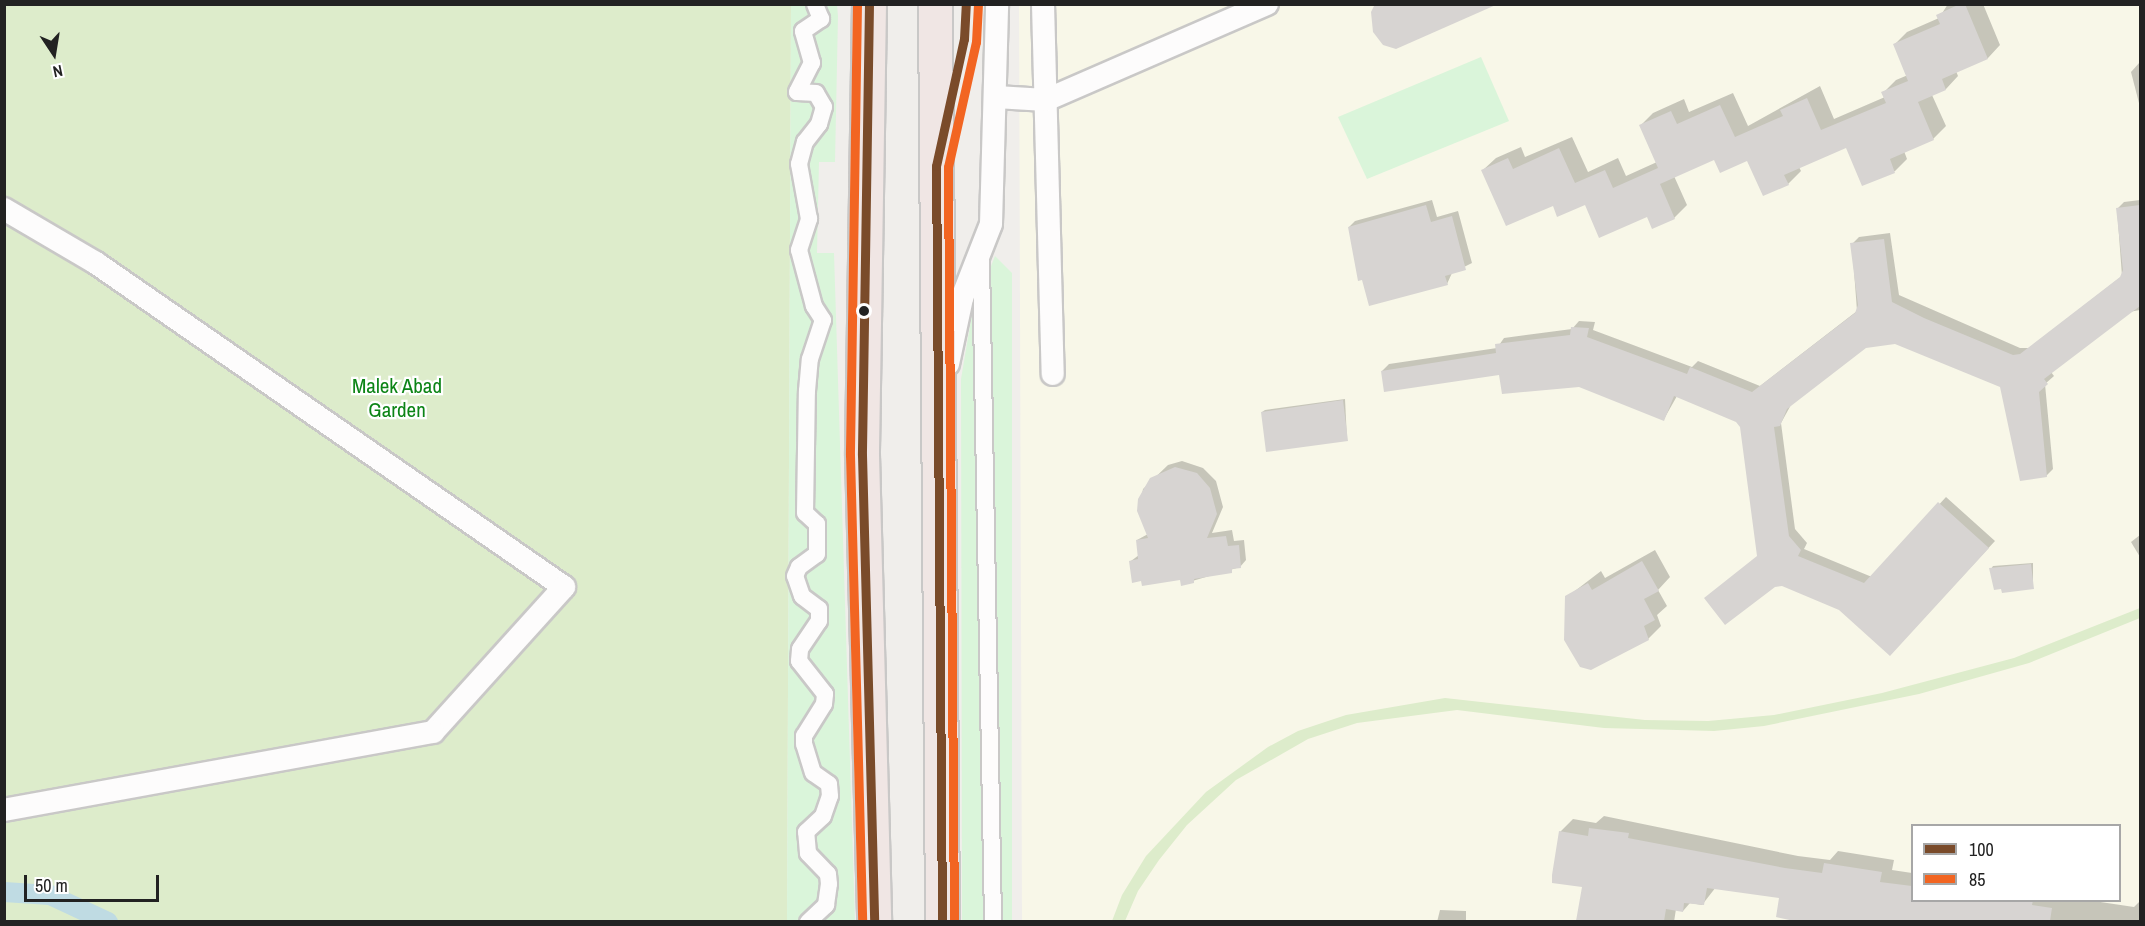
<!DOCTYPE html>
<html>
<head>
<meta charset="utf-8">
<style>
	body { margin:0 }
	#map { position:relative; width:2145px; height:926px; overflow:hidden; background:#f0eeeb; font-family:"Archivo Narrow",sans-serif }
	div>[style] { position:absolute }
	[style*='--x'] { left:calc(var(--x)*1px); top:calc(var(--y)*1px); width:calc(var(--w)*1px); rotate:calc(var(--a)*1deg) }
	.education>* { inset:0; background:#f8f7e8 }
	.grass>* { inset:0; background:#ddeccb }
	.park>* { inset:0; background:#daf5da }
	.shadow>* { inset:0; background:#0003 }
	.canal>* { height:20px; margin:-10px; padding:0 10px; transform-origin:10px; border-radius:10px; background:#bfdbe3 }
	.building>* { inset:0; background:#d7d4d2 }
	.roads { filter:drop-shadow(2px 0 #c9c8c7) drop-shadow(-2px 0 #c9c8c7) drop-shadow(0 2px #c9c8c7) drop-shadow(0 -2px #c9c8c7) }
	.pedestrian>* { height:16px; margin:-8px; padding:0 8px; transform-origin:8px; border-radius:8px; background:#fdfcfc }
	.minor>* { height:22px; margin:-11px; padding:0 11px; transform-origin:11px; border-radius:11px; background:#fdfcfc }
	.trunk>* { height:33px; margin:-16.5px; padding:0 16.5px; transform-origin:16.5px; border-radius:16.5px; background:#f0e6e4 }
	.bus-1>* { height:9px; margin:-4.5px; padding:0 4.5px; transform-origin:4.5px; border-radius:4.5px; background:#7a4b2a }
	.bus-2>* { height:9px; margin:-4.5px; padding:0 4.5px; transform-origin:4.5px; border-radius:4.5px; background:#f26522 }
	.dots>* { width:16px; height:16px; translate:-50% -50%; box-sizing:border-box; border:3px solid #fff; border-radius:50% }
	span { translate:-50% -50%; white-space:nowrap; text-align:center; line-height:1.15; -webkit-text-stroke:4.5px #fff; paint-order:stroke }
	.park-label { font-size:21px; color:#0c8416 }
	.frame { position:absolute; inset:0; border:6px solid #222; pointer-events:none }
	.legend { position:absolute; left:1911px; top:824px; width:210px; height:78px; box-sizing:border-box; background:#fff; border:2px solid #a7a7a7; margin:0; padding:8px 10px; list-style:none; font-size:18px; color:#222 }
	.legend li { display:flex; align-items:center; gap:12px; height:30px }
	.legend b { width:30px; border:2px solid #a7a7a7 }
	.north { position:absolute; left:24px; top:24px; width:60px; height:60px; -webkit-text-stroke:4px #fff; paint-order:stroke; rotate:168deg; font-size:16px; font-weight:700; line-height:24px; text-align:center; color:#222 }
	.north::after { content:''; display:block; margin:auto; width:21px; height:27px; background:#222; clip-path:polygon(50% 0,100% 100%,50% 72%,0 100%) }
	.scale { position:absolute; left:24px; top:875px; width:135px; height:27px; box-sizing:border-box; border:3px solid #222; border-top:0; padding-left:8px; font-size:18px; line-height:21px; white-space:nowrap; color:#222; -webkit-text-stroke:4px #fff; paint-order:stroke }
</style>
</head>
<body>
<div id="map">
	<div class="education">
		<i style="clip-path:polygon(evenodd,1019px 5px,2140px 5px,2140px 921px,1022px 921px,1019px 5px,1912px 826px,2120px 826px,2120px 900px,1912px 900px,1912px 826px)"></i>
	</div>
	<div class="grass">
		<i style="clip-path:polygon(5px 5px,791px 5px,787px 921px,5px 922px)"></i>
		<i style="clip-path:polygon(2140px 608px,2140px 618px,2029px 663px,1919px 694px,1764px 726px,1714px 731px,1604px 728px,1457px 710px,1357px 723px,1308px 739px,1236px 780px,1187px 825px,1159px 860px,1138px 891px,1125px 921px,1112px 921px,1122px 895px,1146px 856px,1206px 792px,1268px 747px,1298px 731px,1346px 715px,1445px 698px,1645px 720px,1708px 721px,1774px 715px,1882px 693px,2014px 658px)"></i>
	</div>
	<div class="park">
		<i style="clip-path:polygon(791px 5px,837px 5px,838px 16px,835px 162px,819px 162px,817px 253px,834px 253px,855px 921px,787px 922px)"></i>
		<i style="clip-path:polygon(1481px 57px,1509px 121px,1367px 179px,1338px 117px)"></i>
		<i style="clip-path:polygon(995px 256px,1012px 273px,1012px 921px,962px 922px,961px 379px,972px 314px)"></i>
	</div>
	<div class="shadow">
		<i style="clip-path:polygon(1948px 4px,1983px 4px,2000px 45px,1988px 58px,1956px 71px,1958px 76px,1946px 89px,1932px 95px,1946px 126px,1933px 139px,1904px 151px,1907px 159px,1895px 171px,1863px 184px,1847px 146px,1799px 167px,1801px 171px,1788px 184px,1747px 159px,1715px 158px,1674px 176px,1687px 205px,1674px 218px,1585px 203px,1553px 204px,1483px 170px,1496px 158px,1521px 147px,1525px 157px,1572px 137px,1588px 172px,1618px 158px,1626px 176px,1657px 162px,1641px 125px,1653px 113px,1684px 99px,1689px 112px,1733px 93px,1748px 126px,1820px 86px,1834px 119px,1885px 97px,1883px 93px,1896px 80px,1908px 75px,1895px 44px,1907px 32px,1939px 18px)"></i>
		<i style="clip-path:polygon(2140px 62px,2140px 107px,2131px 72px)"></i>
		<i style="clip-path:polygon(1432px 200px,1437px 217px,1458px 211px,1472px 263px,1452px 273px,1447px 284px,1349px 227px,1355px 221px)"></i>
		<i style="clip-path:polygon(2140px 200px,2140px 310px,2129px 312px,2051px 372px,2054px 376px,2045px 384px,2053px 469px,2046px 476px,2001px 386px,1895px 342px,1866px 346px,1792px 403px,1781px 423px,1795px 529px,1807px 543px,1804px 549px,1872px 577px,1946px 497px,1995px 541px,1897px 647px,1840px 608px,1782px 584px,1706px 598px,1759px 556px,1742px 427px,1737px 420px,1677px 396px,1664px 419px,1579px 385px,1501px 373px,1382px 371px,1389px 364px,1497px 348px,1504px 338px,1572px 329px,1579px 321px,1595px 322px,1593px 330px,1692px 367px,1698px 361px,1760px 386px,1857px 311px,1852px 244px,1859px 237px,1890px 233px,1899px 295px,2020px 348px,2029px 348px,2122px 276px,2117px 209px,2124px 202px)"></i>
		<i style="clip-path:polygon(1345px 399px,1347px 439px,1262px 412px,1265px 410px)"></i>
		<i style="clip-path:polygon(1182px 461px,1203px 468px,1216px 481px,1223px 507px,1212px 533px,1232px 530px,1234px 541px,1244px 540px,1246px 560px,1240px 567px,1182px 584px,1181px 579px,1131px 561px,1139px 555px,1137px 540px,1148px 534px,1139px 511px,1143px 489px,1168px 465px)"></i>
		<i style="clip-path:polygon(2140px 535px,2140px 557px,2131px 542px)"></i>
		<i style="clip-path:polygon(1655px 550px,1670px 577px,1658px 590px,1667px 606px,1657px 615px,1661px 626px,1648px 639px,1567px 597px,1601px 571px,1605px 578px)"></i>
		<i style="clip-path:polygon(2033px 563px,2033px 587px,1991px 569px,1993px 566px)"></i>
		<i style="clip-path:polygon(1604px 816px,1798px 856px,1830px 860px,1838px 851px,1894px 860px,1892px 870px,1912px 873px,1912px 900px,2087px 900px,2134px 907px,2140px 901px,2140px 922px,1796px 922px,1781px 897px,1716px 887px,1702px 905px,1690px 903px,1683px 911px,1676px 909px,1674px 922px,1578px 922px,1583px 885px,1560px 832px,1573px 819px,1596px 823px)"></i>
		<i style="clip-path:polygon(1440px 910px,1466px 911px,1466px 922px,1437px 922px)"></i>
	</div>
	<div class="canal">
		<i style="--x:4;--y:892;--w:46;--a:3.7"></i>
		<i style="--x:50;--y:895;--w:64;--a:25"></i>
	</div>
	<div class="building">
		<i style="clip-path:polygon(1375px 4px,1498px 4px,1396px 49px,1383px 45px,1373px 32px,1371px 12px)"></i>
		<i style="clip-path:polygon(1960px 4px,1965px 4px,1988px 59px,1942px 79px,1946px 90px,1918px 102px,1934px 140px,1890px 159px,1895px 173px,1862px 186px,1846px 148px,1784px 175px,1789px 185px,1763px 196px,1747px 161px,1720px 173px,1714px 160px,1660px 184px,1675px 219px,1652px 229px,1647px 217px,1599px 238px,1585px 205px,1557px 217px,1553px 206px,1506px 226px,1481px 170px,1508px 158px,1513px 169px,1559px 148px,1575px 183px,1605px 170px,1613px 188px,1658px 168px,1639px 125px,1671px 111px,1677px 124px,1720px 105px,1735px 137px,1783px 116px,1780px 110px,1807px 98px,1821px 130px,1886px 103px,1881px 92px,1908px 81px,1893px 44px,1940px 24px,1936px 15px)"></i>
		<i style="clip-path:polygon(1426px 205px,1431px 222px,1452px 216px,1466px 270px,1445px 276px,1448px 285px,1369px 306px,1362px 280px,1358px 281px,1348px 227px)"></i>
		<i style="clip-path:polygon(2140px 205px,2140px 306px,2044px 379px,2048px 384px,2039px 392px,2047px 477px,2020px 481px,2000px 387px,1895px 344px,1866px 348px,1787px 409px,1780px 426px,1774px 427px,1789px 536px,1801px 550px,1798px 556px,1864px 583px,1938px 502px,1989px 548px,1890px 656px,1839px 610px,1782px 586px,1775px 587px,1725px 625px,1704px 598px,1757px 556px,1740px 427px,1736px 422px,1674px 396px,1664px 421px,1579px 387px,1502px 394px,1499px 375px,1384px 392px,1381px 371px,1496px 353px,1495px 344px,1570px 335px,1571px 327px,1589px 328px,1587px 337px,1687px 374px,1690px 367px,1752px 392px,1855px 313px,1858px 305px,1850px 243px,1884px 239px,1892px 302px,1924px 318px,2013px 355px,2020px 354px,2120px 277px,2123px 270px,2116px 208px)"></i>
		<i style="clip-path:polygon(1343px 400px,1348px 441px,1266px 452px,1261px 412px)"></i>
		<i style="clip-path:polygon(1175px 467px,1197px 473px,1210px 488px,1217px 514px,1207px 538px,1226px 536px,1228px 546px,1239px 545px,1241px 568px,1232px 569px,1232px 573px,1194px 579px,1194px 583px,1181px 586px,1180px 580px,1142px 586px,1141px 581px,1132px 583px,1129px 561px,1138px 559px,1136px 540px,1148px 538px,1137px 511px,1138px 499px,1150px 478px)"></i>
		<i style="clip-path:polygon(1642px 561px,1659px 591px,1644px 599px,1655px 620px,1644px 626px,1649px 640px,1591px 670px,1580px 667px,1564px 640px,1565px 596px,1588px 583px,1592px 590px)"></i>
		<i style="clip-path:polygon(2031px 564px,2034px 589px,2002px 593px,2001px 589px,1994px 590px,1989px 568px)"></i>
		<i style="clip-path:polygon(1589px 828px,1629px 833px,1628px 838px,1785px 868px,1822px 873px,1824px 863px,1882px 872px,1880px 882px,1912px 886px,1912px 900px,2033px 900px,2032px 905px,2052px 908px,2050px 921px,1794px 921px,1776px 917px,1779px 898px,1707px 888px,1704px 905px,1684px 903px,1683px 912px,1666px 909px,1664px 921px,1576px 921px,1582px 887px,1552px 883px,1552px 875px,1559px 831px,1588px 836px)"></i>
	</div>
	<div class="roads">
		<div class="pedestrian">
			<i style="--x:981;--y:260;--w:662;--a:88.96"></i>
			<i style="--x:808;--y:922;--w:25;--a:-43"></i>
			<i style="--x:826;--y:905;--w:21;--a:-82"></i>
			<i style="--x:829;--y:884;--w:10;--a:-96"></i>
			<i style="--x:828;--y:874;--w:29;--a:-134"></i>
			<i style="--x:808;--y:853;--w:21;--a:-95"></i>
			<i style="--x:806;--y:832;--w:23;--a:-43"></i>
			<i style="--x:823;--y:816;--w:21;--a:-71"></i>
			<i style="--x:830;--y:796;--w:12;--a:-95"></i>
			<i style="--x:829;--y:784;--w:19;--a:-145"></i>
			<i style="--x:813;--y:773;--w:30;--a:-107"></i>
			<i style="--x:804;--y:744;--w:8;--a:-90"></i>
			<i style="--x:804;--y:736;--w:38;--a:-58"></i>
			<i style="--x:824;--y:704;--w:10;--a:-84"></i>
			<i style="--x:825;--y:694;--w:42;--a:-128.2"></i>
			<i style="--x:799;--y:661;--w:12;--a:-85"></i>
			<i style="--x:800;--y:649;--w:34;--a:-56"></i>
			<i style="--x:819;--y:621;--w:12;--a:-90"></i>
			<i style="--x:819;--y:609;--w:21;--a:-143"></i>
			<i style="--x:802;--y:596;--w:21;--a:-109"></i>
			<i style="--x:795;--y:576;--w:10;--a:-66"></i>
			<i style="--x:799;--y:567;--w:22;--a:-36"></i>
			<i style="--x:817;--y:554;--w:30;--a:-90"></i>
			<i style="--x:817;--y:524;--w:16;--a:-137"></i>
			<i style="--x:805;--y:513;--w:122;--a:-89.1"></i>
			<i style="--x:807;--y:391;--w:32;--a:-85"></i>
			<i style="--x:810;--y:359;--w:41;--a:-71.6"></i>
			<i style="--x:823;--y:320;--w:17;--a:-123"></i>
			<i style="--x:814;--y:306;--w:58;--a:-105"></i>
			<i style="--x:799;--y:250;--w:33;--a:-72"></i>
			<i style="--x:809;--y:219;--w:56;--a:-100.3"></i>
			<i style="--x:799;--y:164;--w:23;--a:-75"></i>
			<i style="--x:805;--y:142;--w:23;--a:-52"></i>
			<i style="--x:819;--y:124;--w:18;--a:-74"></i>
			<i style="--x:824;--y:107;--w:16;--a:-120"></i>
			<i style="--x:816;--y:93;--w:19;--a:-177"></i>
			<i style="--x:797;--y:92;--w:33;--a:-63"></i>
			<i style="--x:812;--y:63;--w:33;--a:-106"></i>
			<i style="--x:803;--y:31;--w:22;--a:-34"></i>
			<i style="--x:821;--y:19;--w:16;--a:-112"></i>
		</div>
		<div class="minor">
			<i style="--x:1043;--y:4;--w:370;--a:88.5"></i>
			<i style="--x:996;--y:97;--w:50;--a:3.4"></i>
			<i style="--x:1046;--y:100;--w:241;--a:-23.5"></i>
			<i style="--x:4;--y:209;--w:107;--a:30.4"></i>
			<i style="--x:96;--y:263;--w:569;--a:34.7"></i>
			<i style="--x:564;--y:587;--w:195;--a:132.1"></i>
			<i style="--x:433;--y:732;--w:436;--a:169.7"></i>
			<i style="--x:948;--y:364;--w:67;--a:-78"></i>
			<i style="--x:962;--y:298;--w:79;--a:-68.6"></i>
			<i style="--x:991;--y:224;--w:220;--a:-88.4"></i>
		</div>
		<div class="trunk">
			<i style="--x:869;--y:4;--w:451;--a:90.9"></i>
			<i style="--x:862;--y:455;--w:467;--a:88.5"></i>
			<i style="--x:935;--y:4;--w:918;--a:89.56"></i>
		</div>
	</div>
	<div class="bus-1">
		<i style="--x:869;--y:4;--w:451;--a:90.9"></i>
		<i style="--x:862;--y:455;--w:467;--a:88.5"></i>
		<i style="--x:942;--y:922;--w:756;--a:-90.45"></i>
		<i style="--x:936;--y:166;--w:130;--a:-77.6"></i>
		<i style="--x:964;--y:39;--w:35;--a:-87"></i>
	</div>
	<div class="bus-2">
		<i style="--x:857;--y:4;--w:451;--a:90.9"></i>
		<i style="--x:850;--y:455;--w:467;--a:88.5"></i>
		<i style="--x:954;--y:922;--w:755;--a:-90.46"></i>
		<i style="--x:948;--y:167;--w:128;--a:-77.4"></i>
		<i style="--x:976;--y:42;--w:37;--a:-87"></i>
	</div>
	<div class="dots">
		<i style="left:864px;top:311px;background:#222"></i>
	</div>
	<div class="park-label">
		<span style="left:397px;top:398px">Malek Abad<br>Garden</span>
	</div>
	<div class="frame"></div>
	<ul class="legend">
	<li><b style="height:8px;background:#7a4b2a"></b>100</li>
	<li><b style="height:8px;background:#f26522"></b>85</li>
	</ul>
	<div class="north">N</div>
	<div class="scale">50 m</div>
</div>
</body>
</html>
